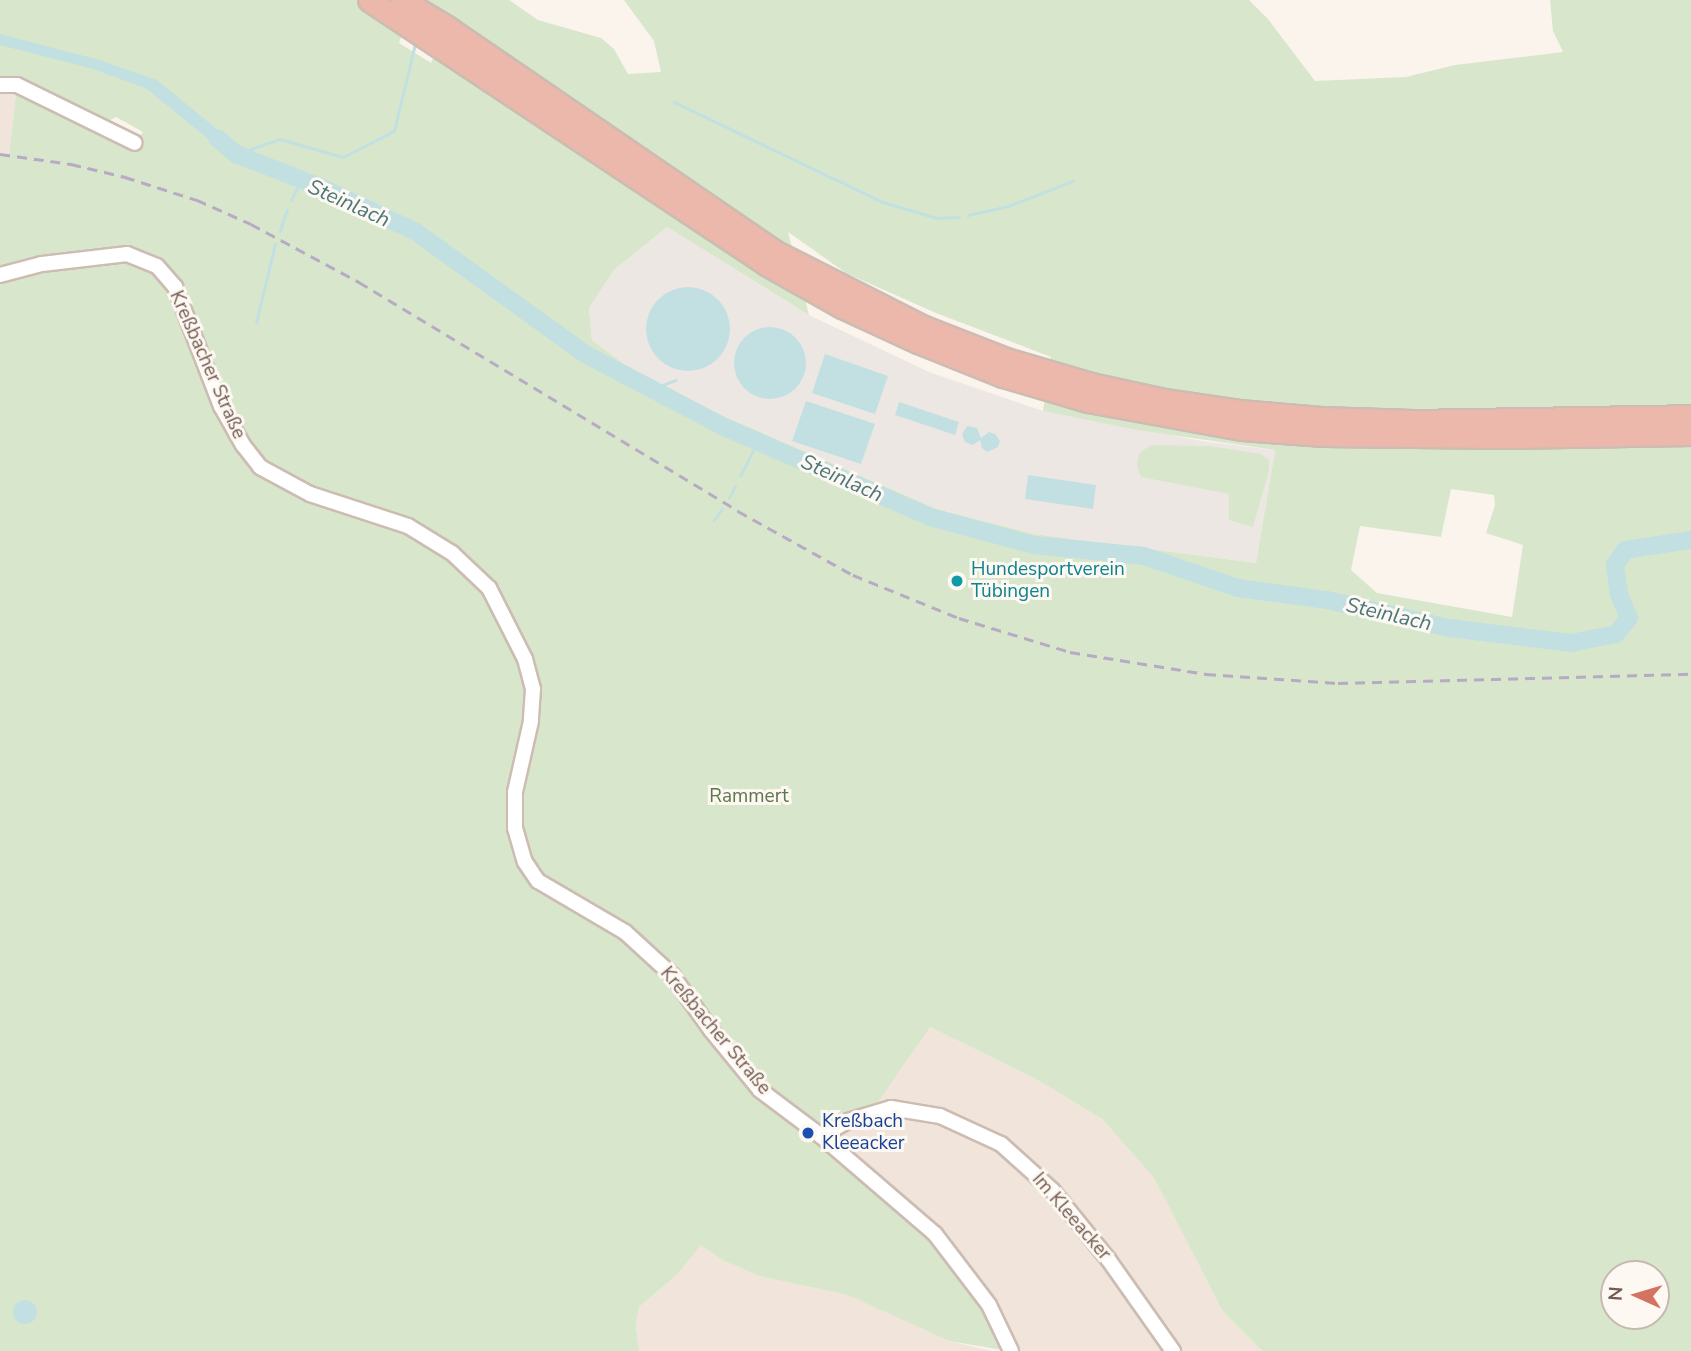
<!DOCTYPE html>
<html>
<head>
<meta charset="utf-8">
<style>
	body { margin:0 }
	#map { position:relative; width:1691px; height:1351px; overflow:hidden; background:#faf4ec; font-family:"Nunito Sans",sans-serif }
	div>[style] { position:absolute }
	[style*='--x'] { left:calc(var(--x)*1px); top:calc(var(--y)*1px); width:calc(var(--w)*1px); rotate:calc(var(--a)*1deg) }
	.residential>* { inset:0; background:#f1e5db }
	.industrial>* { inset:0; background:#ede7e4 }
	.green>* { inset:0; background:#d8e7cb }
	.water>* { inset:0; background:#c2e0e2 }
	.round { border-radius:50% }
	.stream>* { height:2.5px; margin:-1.25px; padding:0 1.25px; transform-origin:1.25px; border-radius:1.25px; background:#c2e0e2 }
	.river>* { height:18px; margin:-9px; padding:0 9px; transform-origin:9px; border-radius:9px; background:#c2e0e2 }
	.roads { filter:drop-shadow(2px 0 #ccbcb2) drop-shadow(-2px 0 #ccbcb2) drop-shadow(0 2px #ccbcb2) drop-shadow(0 -2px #ccbcb2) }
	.minor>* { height:14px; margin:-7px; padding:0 7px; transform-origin:7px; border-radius:7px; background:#fff }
	.highway>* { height:21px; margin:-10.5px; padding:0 10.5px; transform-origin:10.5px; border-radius:10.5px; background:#ecb8ab }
	.rail>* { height:2.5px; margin-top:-1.25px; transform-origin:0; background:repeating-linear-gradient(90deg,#b6aac4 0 10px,transparent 0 17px) }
	.dots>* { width:19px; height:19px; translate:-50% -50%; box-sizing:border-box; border:4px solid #fdf8f2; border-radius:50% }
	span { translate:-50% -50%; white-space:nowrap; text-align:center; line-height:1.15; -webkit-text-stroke:6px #fdf8f2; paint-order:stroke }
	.street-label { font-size:19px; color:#735b51 }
	.culture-label { font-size:19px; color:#0d838f }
	.left { translate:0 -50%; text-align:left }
	.park-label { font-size:19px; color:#5b774b }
	.transit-label { font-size:19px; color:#164399 }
	.water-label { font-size:21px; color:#4a777c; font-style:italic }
	.north { position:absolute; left:1600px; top:1260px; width:70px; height:70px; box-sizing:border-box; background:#fdf8f2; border:2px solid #c6b9b2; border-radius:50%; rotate:274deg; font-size:19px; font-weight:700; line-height:28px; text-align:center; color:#735b51 }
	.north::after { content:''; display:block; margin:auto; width:24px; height:32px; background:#d47361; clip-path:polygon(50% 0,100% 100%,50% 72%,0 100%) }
</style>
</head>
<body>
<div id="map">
	<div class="residential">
		<i style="clip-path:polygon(0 85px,17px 85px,9px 155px,0 154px)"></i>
		<i style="clip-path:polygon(930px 1027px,1036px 1079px,1102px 1119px,1154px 1178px,1222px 1310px,1262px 1351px,1011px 1351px,825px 1132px)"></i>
		<i style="clip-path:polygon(701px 1245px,722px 1260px,759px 1276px,849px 1295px,949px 1341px,993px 1351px,639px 1351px,636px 1326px,639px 1307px,677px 1275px)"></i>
	</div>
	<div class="industrial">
		<i style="clip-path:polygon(667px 227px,809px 315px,929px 372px,1043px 411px,1202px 441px,1275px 450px,1256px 563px,1035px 534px,937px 509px,719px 414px,627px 366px,592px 340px,589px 308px,614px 270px)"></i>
	</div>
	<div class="green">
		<i style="clip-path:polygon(evenodd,0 0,509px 0,538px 20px,601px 38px,614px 49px,628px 74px,661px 72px,654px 41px,624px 0,1249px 0,1268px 19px,1315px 81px,1406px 77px,1455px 65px,1563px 52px,1553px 31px,1550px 0,1691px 0,1691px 1351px,1262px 1351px,1222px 1310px,1154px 1178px,1102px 1119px,1036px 1079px,930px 1027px,871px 1112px,825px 1131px,936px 1241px,970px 1283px,1008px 1351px,949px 1341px,848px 1295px,759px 1276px,722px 1260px,701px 1245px,677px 1275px,639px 1307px,636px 1326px,639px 1351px,0 1351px,0 154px,9px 154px,17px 85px,0 85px,0 0,414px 2px,447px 27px,431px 63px,399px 43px,414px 2px,0 0,116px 117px,143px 132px,135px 143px,101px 125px,116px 117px,0 0,667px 227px,809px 315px,788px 232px,846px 273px,936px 313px,1051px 357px,1043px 411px,1137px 430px,1275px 450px,1256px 563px,1035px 534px,937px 509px,719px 414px,627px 366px,592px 340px,589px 308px,614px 270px,667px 227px,0 0,1451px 489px,1494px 495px,1495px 505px,1486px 533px,1523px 545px,1512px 617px,1377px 593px,1351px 570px,1360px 526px,1441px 537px,1451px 489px,0 0,1614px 1274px,1656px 1274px,1656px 1316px,1614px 1316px,1614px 1274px)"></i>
		<i style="clip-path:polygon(1151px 445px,1210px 446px,1261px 454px,1269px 460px,1269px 471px,1253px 527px,1229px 520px,1229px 494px,1141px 477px,1137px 466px,1139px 453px)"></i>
	</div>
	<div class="water">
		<i style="clip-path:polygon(0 34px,96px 59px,157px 80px,240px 148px,230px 157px,147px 89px,93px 69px,0 45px)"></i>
		<i class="round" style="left:646px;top:287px;width:84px;height:84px"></i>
		<i class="round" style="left:734px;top:327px;width:72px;height:72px"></i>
		<i style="clip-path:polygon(825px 354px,888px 376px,875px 414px,812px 393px)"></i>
		<i style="clip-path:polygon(806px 401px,875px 424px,861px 464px,792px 441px)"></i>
		<i style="clip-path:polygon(899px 402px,959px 422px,955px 435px,895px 415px)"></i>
		<i style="clip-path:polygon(967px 426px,977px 428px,981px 438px,989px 432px,995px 434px,1000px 441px,998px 447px,987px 452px,982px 448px,980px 440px,973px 445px,965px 442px,962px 434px)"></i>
		<i style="clip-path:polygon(1028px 475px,1096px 485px,1093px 509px,1025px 499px)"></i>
		<i class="round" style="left:13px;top:1300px;width:24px;height:24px"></i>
	</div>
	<div class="stream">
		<i style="--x:674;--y:102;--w:232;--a:25.6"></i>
		<i style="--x:883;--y:202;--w:56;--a:16.5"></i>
		<i style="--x:937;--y:218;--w:22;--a:-3"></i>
		<i style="--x:236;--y:154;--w:46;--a:-18.8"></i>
		<i style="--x:280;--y:139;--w:66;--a:15.9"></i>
		<i style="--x:343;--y:157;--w:57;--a:-27"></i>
		<i style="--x:394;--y:131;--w:94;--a:-76.4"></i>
		<i style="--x:291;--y:200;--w:22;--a:-63"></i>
		<i style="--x:968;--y:215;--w:41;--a:-12.7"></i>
		<i style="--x:1008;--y:206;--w:70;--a:-21"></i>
		<i style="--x:280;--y:231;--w:22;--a:-72"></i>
		<i style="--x:256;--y:323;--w:81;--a:-76.5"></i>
		<i style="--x:652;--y:389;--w:25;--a:-21"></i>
		<i style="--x:740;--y:476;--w:38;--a:-63"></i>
		<i style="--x:729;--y:498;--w:13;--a:-63"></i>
		<i style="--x:714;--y:520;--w:14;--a:-54"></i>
	</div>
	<div class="river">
		<i style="--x:217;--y:138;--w:25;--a:40"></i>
		<i style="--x:236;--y:154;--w:90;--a:21.4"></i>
		<i style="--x:320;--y:187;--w:106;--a:25.1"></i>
		<i style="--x:416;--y:232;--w:208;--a:35.8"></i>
		<i style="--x:585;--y:354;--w:155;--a:27.7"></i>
		<i style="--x:722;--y:426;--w:227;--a:23.6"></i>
		<i style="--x:930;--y:517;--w:108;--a:15.1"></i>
		<i style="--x:1034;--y:545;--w:111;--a:5.7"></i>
		<i style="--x:1144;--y:556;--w:99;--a:18.8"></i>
		<i style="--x:1238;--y:588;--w:90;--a:7.7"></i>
		<i style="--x:1327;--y:600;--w:125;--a:12.9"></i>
		<i style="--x:1449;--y:628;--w:123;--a:7"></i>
		<i style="--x:1571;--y:643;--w:46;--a:-11.3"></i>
		<i style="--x:1616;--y:634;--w:21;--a:-51"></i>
		<i style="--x:1629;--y:618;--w:26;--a:-113"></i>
		<i style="--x:1619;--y:594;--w:29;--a:-98"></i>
		<i style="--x:1615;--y:565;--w:18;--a:-56"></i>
		<i style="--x:1625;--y:550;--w:67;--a:-8.6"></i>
	</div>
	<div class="roads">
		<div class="minor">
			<i style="--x:0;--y:85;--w:17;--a:0"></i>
			<i style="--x:17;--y:85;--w:131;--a:26.2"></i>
			<i style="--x:0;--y:275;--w:43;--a:-14.7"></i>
			<i style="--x:42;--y:264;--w:86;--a:-6.7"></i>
			<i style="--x:127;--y:254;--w:32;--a:22"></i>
			<i style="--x:157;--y:266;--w:28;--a:49"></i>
			<i style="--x:175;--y:287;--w:128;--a:68.9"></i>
			<i style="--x:221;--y:406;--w:45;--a:60.6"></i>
			<i style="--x:243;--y:445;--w:28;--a:52"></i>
			<i style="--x:260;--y:467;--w:57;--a:28.4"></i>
			<i style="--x:310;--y:494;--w:103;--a:18.1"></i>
			<i style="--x:408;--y:526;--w:52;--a:31.5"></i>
			<i style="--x:452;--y:553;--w:51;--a:43.4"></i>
			<i style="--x:489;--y:588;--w:80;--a:63.1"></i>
			<i style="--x:525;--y:659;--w:31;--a:75"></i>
			<i style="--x:533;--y:689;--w:32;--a:94"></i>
			<i style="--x:531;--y:721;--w:73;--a:102.7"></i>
			<i style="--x:515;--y:792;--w:36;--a:90"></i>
			<i style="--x:515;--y:828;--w:35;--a:74"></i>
			<i style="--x:525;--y:862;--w:23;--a:56"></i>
			<i style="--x:538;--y:881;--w:101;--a:30.4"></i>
			<i style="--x:625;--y:932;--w:64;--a:42.5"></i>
			<i style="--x:672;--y:975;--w:67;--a:54.7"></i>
			<i style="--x:711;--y:1030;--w:77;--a:50.8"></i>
			<i style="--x:760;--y:1090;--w:76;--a:37"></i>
			<i style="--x:821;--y:1136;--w:150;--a:40.7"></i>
			<i style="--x:935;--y:1234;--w:89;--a:52.7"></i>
			<i style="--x:989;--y:1305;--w:51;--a:64.4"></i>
			<i style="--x:821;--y:1136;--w:31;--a:-29"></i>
			<i style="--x:848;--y:1121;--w:45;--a:-16.8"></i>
			<i style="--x:891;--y:1108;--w:50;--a:9.3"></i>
			<i style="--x:940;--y:1116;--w:67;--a:24.7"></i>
			<i style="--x:1001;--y:1144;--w:69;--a:42"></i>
			<i style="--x:1052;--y:1190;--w:89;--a:50.9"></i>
			<i style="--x:1108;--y:1259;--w:113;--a:54.8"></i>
		</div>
		<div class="highway">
			<i style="--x:369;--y:0;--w:477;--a:33.6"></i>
			<i style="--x:766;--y:264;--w:87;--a:29.5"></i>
			<i style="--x:842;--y:307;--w:84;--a:24.7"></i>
			<i style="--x:918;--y:342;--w:92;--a:21.8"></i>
			<i style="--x:1003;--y:376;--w:89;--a:16.4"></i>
			<i style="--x:1088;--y:401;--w:157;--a:10.3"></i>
			<i style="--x:1242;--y:429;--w:81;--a:4.2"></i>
			<i style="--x:1323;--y:435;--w:182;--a:0.6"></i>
			<i style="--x:1505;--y:437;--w:186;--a:-0.9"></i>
			<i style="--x:402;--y:0;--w:52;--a:31"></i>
			<i style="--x:447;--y:27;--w:396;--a:34.4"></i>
			<i style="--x:774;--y:251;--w:168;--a:26.9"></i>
			<i style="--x:924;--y:327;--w:88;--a:21.3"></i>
			<i style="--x:1006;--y:359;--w:89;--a:16.4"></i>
			<i style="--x:1091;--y:384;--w:75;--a:12.4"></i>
			<i style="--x:1164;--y:400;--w:76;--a:8.3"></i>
			<i style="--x:1239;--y:411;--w:82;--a:4.9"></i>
			<i style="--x:1321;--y:418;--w:91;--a:1.9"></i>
			<i style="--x:1412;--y:421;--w:279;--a:-1"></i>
		</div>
	</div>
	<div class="rail">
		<i style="--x:0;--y:154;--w:72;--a:8"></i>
		<i style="--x:71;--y:164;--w:56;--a:13.5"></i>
		<i style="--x:125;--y:177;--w:76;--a:17.7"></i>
		<i style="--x:197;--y:200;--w:59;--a:24"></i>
		<i style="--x:251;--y:224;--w:123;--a:28.2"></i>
		<i style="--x:359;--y:282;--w:443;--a:31.1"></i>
		<i style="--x:738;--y:511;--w:132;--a:29.1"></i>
		<i style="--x:853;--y:575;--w:114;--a:22.1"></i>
		<i style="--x:959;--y:618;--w:116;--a:17"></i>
		<i style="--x:1070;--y:652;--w:138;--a:9.2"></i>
		<i style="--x:1206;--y:674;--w:132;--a:3.9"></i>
		<i style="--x:1338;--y:683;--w:353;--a:-1.5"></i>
	</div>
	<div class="dots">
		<i style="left:957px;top:581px;background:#0f9aa8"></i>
		<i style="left:808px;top:1133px;background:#1a4fb4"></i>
	</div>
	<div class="street-label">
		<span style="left:207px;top:365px;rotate:66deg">Kreßbacher Straße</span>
		<span style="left:715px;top:1031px;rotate:50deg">Kreßbacher Straße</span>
		<span style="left:1071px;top:1217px;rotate:49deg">Im Kleeacker</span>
	</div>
	<div class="culture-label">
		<span class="left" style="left:971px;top:581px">Hundesportverein<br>Tübingen</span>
	</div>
	<div class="park-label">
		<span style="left:749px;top:797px">Rammert</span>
	</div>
	<div class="transit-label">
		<span class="left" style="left:822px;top:1133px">Kreßbach<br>Kleeacker</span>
	</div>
	<div class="water-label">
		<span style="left:349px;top:203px;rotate:24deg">Steinlach</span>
		<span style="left:842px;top:478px;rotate:24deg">Steinlach</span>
		<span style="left:1389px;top:614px;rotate:13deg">Steinlach</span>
	</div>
	<div class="north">N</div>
</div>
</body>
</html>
